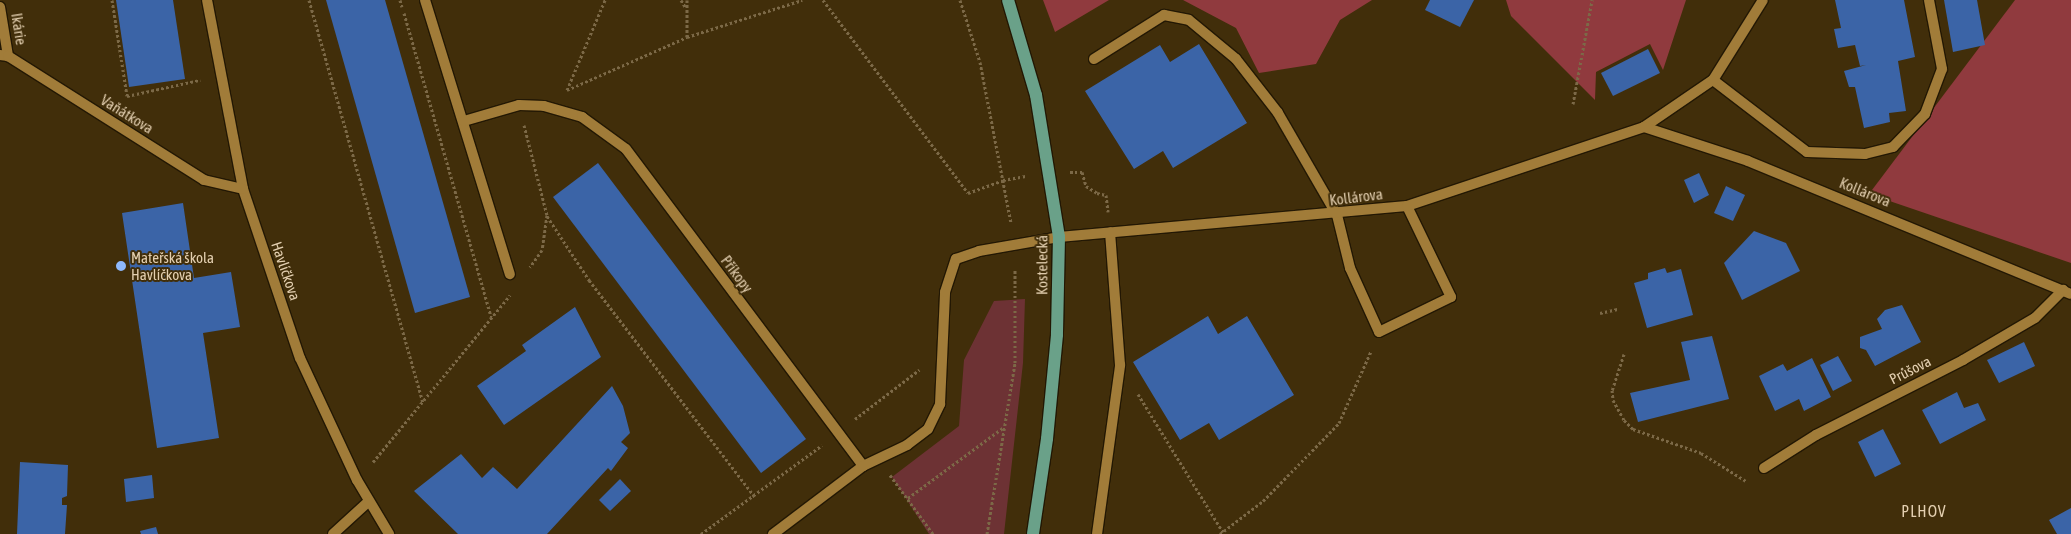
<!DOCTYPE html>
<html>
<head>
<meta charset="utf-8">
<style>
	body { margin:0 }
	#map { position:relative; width:2071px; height:534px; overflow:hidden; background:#412e0a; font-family:"Asap Condensed",sans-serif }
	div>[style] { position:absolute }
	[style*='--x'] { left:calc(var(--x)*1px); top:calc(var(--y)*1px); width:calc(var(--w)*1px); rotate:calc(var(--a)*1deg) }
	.green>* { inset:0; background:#6d3234 }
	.forest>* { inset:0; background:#903a3e }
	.building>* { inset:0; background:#3b64a7 }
	.path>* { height:3px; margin-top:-1.5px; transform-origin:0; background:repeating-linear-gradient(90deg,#7c6947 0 2.5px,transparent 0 5px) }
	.roads { filter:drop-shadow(1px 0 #231804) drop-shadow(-1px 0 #231804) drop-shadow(0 1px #231804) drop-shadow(0 -1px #231804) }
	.lane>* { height:10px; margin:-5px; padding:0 5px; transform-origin:5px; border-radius:5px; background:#a17c39 }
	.street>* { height:10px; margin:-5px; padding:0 5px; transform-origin:5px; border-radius:5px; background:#a17c39 }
	.primary>* { height:12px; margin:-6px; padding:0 6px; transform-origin:6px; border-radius:6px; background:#6aa189 }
	.dots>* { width:14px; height:14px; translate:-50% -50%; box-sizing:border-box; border:2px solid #412e0a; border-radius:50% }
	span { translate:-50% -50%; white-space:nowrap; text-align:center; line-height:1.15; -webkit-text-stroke:4px #412e0a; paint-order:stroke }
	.street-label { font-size:15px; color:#e3cfb0 }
	.poi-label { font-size:15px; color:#e3cfb0 }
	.left { translate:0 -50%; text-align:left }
	.neighbourhood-label { font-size:16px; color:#e3cfb0; letter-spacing:1px }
</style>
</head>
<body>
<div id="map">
	<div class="green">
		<i style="clip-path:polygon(1025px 299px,1023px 363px,1004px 534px,929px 534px,892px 477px,959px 426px,964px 360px,994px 301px)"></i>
	</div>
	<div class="forest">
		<i style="clip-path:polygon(1043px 0,1109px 0,1055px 32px)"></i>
		<i style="clip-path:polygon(1183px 0,1372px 0,1340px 20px,1316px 64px,1259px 73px,1236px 28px)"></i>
		<i style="clip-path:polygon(1506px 0,1686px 0,1663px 70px,1650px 44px,1596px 72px,1595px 100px,1511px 16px)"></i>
		<i style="clip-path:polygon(2015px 0,2071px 0,2071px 263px,1869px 194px)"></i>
	</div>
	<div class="building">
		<i style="clip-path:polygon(116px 0,173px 0,185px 79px,129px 87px)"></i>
		<i style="clip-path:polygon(326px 0,385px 0,470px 297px,415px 313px)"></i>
		<i style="clip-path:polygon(1430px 0,1474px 0,1460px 27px,1425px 10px)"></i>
		<i style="clip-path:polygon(1835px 0,1904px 0,1915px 57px,1898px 61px,1906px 111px,1889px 113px,1890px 122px,1864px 128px,1855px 87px,1849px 87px,1844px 71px,1866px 65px,1860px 66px,1855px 45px,1838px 48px,1834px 29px,1841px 28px)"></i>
		<i style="clip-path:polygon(1944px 0,1977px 0,1985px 45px,1953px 52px)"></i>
		<i style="clip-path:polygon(1199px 44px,1247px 123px,1173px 168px,1163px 151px,1134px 169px,1085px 91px,1160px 45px,1170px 62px)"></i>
		<i style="clip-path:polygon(1648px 49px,1660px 73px,1613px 96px,1601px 73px)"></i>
		<i style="clip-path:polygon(598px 163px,806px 439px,761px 473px,553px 197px)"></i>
		<i style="clip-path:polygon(1699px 173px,1709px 195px,1694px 203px,1684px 180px)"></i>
		<i style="clip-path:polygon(1726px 186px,1745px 195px,1733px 221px,1714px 213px)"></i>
		<i style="clip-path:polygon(183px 203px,194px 278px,231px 272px,240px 327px,203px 333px,219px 438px,157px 448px,122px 213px)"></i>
		<i style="clip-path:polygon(1754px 231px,1786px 243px,1800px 271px,1742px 300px,1724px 263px)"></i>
		<i style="clip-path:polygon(1665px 268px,1667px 273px,1681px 269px,1693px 315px,1647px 328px,1634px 283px,1648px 279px,1648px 273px)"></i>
		<i style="clip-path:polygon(1902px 305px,1921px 342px,1875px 366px,1866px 350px,1860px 348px,1860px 337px,1882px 329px,1877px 319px,1885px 310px)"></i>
		<i style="clip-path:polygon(575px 307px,601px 357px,504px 425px,477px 386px,526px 351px,522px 345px)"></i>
		<i style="clip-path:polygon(1208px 316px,1218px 334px,1247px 316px,1294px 395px,1219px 440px,1209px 423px,1180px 440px,1133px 362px)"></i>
		<i style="clip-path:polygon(1712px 336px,1729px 399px,1638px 422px,1630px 393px,1690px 380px,1681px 342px)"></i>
		<i style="clip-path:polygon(2024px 342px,2035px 366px,1999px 383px,1987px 360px)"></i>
		<i style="clip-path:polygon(1838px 356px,1852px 381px,1833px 391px,1820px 365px)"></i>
		<i style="clip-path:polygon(1812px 358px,1831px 397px,1804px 411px,1799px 399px,1775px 411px,1759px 376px,1783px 364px,1787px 371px)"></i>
		<i style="clip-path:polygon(612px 386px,623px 406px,630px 433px,621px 442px,628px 448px,611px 471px,608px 468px,547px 534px,458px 534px,414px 491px,461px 454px,482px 478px,493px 467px,517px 489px)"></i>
		<i style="clip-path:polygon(1957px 392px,1964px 408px,1978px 403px,1986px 420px,1940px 444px,1922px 410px)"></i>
		<i style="clip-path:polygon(1883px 429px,1901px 464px,1875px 477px,1858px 442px)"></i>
		<i style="clip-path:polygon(20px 462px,68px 465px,67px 496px,62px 498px,62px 505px,67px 505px,65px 534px,17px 534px)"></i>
		<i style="clip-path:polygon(152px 475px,154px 498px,126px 502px,124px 479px)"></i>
		<i style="clip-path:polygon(620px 479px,631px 491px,610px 511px,599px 500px)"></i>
		<i style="clip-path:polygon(2071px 508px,2071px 534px,2057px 534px,2049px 520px)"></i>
		<i style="clip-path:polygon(156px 527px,158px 534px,141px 534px,140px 531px)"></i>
	</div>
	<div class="path">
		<i style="--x:112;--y:0;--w:97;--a:81.1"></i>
		<i style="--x:127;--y:96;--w:75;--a:-12.4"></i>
		<i style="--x:309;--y:0;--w:419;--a:74.2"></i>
		<i style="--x:400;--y:0;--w:7;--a:74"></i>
		<i style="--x:681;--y:0;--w:9;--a:58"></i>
		<i style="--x:687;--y:0;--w:37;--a:90"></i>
		<i style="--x:823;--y:0;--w:241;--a:53.1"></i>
		<i style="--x:968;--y:193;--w:37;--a:-20"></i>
		<i style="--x:1003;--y:180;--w:23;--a:-10"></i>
		<i style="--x:960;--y:0;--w:65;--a:72.1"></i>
		<i style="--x:980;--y:62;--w:164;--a:79.1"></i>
		<i style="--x:404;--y:13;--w:316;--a:74"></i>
		<i style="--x:567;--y:90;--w:131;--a:-23.8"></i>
		<i style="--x:687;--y:37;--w:121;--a:-17.8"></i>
		<i style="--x:567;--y:90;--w:98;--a:-67.1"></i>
		<i style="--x:1573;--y:104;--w:106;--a:-79.6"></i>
		<i style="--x:524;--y:125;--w:93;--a:75.7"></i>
		<i style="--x:547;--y:215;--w:35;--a:98"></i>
		<i style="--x:542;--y:250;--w:21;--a:125"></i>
		<i style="--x:1070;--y:172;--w:12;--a:0"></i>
		<i style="--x:1082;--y:172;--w:15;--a:74"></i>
		<i style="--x:1086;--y:186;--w:13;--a:32"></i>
		<i style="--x:1097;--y:193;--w:9;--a:13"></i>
		<i style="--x:1106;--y:195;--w:17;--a:83"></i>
		<i style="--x:547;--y:216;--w:77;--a:56.7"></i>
		<i style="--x:589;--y:280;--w:273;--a:52.6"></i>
		<i style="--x:1600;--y:313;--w:18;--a:-13"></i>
		<i style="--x:1624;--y:354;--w:38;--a:108"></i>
		<i style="--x:1612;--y:390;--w:10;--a:84"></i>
		<i style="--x:1613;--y:400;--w:23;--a:61"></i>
		<i style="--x:1624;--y:420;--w:13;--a:45"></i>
		<i style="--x:1633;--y:429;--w:72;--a:19.4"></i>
		<i style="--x:1701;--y:453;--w:53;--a:31.9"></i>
		<i style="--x:1138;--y:394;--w:162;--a:58.4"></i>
		<i style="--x:855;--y:419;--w:81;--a:-37.4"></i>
		<i style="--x:373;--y:462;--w:216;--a:-50.6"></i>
		<i style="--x:890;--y:475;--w:73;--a:53.9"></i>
		<i style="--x:908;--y:498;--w:119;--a:-36.5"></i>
		<i style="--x:701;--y:534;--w:150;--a:-36.3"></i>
		<i style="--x:987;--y:534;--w:173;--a:-80.7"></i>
		<i style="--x:1015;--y:363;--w:93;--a:-90"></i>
		<i style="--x:1220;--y:534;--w:54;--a:-37.5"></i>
		<i style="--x:1263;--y:501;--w:109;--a:-45.7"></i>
		<i style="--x:1339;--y:423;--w:79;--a:-66"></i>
	</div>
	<div class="roads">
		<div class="lane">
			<i style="--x:1713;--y:80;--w:118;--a:37.5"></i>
			<i style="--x:1807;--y:152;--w:58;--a:2"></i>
			<i style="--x:1865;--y:154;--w:29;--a:-14"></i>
			<i style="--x:1893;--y:147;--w:46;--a:-45.9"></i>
			<i style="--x:1925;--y:114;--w:48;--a:-69.3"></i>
			<i style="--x:1942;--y:69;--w:70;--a:-100.7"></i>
			<i style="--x:1644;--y:127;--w:83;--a:-34.3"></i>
			<i style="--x:1713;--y:80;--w:94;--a:-58"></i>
			<i style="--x:1337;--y:215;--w:55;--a:76.2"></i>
			<i style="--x:1350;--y:268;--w:70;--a:65.6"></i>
			<i style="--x:1379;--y:332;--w:80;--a:-25.9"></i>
			<i style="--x:1451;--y:297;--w:101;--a:-115.8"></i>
			<i style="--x:1097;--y:534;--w:171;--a:-82.2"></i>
			<i style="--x:1120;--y:365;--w:133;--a:-94.3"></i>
		</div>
		<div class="street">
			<i style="--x:207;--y:0;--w:192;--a:79.2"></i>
			<i style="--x:243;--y:189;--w:178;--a:71.4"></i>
			<i style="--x:300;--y:358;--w:135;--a:65"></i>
			<i style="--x:357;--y:480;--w:63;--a:59.3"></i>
			<i style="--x:425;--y:0;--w:287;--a:72.8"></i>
			<i style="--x:0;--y:7;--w:50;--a:80.7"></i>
			<i style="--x:0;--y:55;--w:8;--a:7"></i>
			<i style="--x:8;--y:56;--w:232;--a:32.3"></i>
			<i style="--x:204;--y:180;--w:40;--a:13"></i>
			<i style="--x:1094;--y:59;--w:83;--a:-32.2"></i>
			<i style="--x:1164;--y:15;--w:25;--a:11"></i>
			<i style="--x:1189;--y:20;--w:61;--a:39.7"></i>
			<i style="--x:1236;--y:59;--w:68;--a:52.1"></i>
			<i style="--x:1278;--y:113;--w:118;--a:60"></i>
			<i style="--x:464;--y:121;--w:57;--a:-16.2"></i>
			<i style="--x:519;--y:105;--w:25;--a:2"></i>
			<i style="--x:544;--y:106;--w:40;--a:16"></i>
			<i style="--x:582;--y:117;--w:54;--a:36"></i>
			<i style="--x:626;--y:149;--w:396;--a:53.2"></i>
			<i style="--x:863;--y:466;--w:113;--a:142.9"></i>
			<i style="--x:863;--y:466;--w:49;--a:-25.5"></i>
			<i style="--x:907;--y:445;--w:26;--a:-37"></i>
			<i style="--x:928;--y:429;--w:28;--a:-64"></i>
			<i style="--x:940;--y:404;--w:112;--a:-87.4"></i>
			<i style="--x:945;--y:292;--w:35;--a:-72"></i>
			<i style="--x:956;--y:259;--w:24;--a:-19"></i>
			<i style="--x:979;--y:251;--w:81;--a:-9.9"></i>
			<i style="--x:1059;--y:237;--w:349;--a:-5.1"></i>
			<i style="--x:1407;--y:206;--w:250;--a:-18.4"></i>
			<i style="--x:1644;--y:127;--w:109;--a:18.1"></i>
			<i style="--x:1748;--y:161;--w:349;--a:22.4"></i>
			<i style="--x:1764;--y:468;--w:62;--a:-32.4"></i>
			<i style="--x:1816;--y:435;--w:165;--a:-27"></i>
			<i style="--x:1963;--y:360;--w:83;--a:-30.3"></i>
			<i style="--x:2035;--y:318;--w:40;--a:-45"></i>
			<i style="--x:333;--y:534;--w:47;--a:-42.4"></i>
		</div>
		<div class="primary">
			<i style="--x:1008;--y:0;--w:99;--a:73.6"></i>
			<i style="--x:1036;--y:95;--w:144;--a:80.8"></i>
			<i style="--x:1059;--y:237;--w:98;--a:91.2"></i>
			<i style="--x:1057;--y:335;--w:104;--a:95.5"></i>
			<i style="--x:1047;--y:439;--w:96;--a:98.4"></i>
		</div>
	</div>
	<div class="dots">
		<i style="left:121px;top:266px;background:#8eb9fd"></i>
	</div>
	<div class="street-label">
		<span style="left:19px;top:29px;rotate:81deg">Ikárie</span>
		<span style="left:127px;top:114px;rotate:32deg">Vaňátkova</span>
		<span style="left:1865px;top:192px;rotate:22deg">Kollárova</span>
		<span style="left:1356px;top:197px;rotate:-7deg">Kollárova</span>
		<span style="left:1042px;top:265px;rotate:-90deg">Kostelecká</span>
		<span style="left:286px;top:271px;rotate:71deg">Havlíčkova</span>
		<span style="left:737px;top:274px;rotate:53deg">Příkopy</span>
		<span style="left:1910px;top:370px;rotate:-27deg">Průšova</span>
	</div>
	<div class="poi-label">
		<span class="left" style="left:131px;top:266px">Mateřská škola<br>Havlíčkova</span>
	</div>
	<div class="neighbourhood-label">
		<span style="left:1924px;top:511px">PLHOV</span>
	</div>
</div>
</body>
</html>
